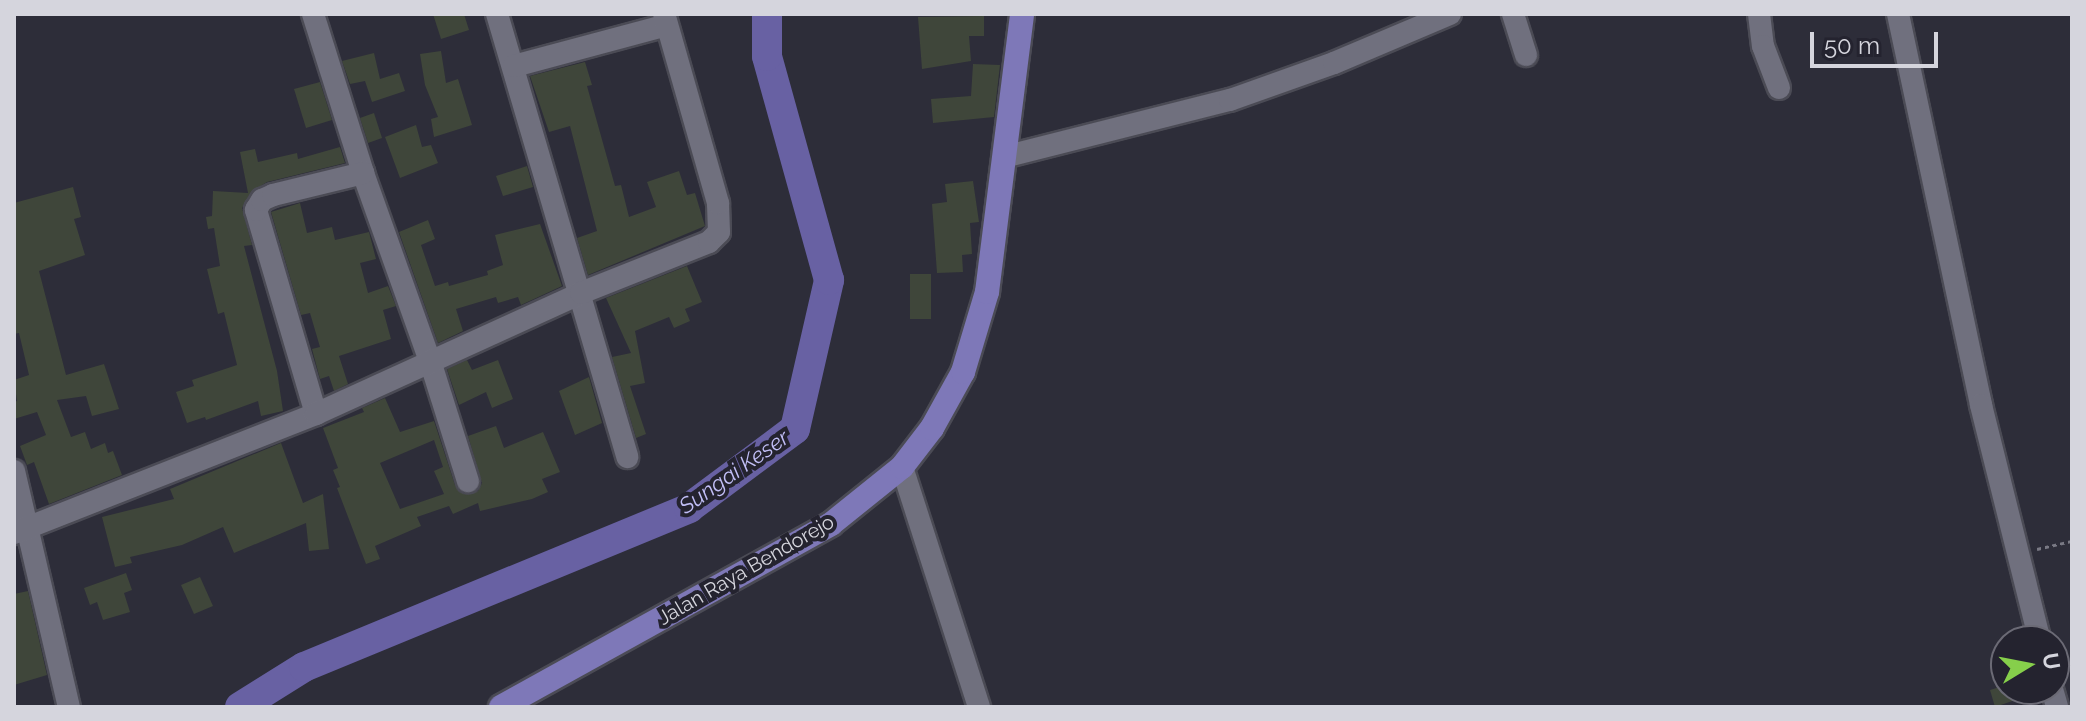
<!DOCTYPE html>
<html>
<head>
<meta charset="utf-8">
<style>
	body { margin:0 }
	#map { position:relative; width:2086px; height:721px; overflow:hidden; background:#2d2d39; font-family:Raleway,sans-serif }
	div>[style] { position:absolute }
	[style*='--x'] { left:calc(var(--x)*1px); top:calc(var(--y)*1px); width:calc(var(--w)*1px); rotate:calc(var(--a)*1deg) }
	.river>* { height:30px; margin:-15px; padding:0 15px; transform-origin:15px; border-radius:15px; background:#6861a3 }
	.building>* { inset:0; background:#3f463a }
	.path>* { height:3px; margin-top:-1.5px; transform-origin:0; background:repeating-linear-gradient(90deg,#797984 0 4px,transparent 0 8px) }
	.roads { filter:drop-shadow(2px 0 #4b4b55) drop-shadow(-2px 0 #4b4b55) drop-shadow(0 2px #4b4b55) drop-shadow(0 -2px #4b4b55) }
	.minor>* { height:22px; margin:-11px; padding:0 11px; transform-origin:11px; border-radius:11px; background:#70707e }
	.major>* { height:24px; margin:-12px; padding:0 12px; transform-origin:12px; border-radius:12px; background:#7e78b8 }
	span { translate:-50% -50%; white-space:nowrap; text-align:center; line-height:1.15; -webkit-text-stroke:8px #24232f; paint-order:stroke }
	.street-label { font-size:20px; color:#d5d5dd }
	.water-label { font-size:22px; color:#c1bef6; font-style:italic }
	.frame { position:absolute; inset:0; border:16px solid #d5d5dd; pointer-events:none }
	.north { position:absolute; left:1990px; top:625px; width:80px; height:80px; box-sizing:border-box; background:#24232f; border:2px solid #6b6a75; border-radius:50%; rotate:80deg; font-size:22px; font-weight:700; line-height:32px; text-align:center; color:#d5d5dd }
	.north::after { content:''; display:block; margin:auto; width:28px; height:36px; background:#86cf4b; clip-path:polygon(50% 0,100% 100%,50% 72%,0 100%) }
	.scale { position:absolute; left:1810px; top:32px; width:128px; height:36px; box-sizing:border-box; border:4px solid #d5d5dd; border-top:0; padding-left:10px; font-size:24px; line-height:28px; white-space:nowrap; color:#d5d5dd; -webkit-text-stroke:6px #24232f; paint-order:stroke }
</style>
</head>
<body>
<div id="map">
	<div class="river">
		<i style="--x:240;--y:707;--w:75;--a:-32"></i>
		<i style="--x:304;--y:667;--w:417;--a:-22.4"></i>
		<i style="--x:689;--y:508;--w:132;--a:-36.7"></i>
		<i style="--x:795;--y:429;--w:153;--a:-77.1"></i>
		<i style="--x:829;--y:280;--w:232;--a:-105.5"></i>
		<i style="--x:767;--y:56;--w:42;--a:-90"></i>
	</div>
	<div class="building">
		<i style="clip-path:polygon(433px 14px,464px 14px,469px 30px,441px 39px)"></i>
		<i style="clip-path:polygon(984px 16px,984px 36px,969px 36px,971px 61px,922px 69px,918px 17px)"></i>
		<i style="clip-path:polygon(441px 51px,446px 83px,458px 79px,472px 125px,434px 137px,431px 119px,438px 117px,425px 85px,420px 54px)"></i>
		<i style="clip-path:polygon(374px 53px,380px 79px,399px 73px,405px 91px,372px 102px,365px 81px,350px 84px,342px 61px)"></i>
		<i style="clip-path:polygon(585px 62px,592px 85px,587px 86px,615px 186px,621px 185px,629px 217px,656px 207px,647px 182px,679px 171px,687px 195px,695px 193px,705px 226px,588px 275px,577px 238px,597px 231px,570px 126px,549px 132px,530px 76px)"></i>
		<i style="clip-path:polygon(973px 64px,1000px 65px,994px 117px,933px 123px,931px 99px,971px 96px)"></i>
		<i style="clip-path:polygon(320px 82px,332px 120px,306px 128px,294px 89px)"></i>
		<i style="clip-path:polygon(374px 113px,382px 138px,368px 143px,360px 118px)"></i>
		<i style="clip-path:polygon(416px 125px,422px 147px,431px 145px,438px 163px,400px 178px,385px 137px)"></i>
		<i style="clip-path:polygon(340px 147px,345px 163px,267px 182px,251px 192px,242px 208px,252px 245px,244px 246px,277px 371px,283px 411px,261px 416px,258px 401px,206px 420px,205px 417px,187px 423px,176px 392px,194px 386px,192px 380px,237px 365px,224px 312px,218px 314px,207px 269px,220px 266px,214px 228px,208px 229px,206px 217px,212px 216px,213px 191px,248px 193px,240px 152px,255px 149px,258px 162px,297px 153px,298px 159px)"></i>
		<i style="clip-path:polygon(527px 166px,533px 187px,503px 196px,496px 176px)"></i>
		<i style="clip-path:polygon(973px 181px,979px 222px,970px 223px,972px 254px,962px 255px,963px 272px,937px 273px,932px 204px,947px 202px,945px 184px)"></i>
		<i style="clip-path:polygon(73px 187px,81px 217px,74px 219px,85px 255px,39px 271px,66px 375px,104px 364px,119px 409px,92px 416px,86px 396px,57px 400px,71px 437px,85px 432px,91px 449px,105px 443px,108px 453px,113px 451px,122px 475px,49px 504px,34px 462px,27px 465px,20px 446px,46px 435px,37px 412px,14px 419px,14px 402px,17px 401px,14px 380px,29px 375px,19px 333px,14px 334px,14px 203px)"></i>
		<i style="clip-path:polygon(300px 203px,307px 233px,332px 227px,335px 240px,369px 232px,376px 259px,360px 263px,368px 293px,388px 286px,396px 306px,383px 310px,391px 339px,339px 356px,348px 384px,334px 391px,329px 376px,320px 379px,312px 349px,320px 347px,310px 313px,301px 315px,271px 212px)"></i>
		<i style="clip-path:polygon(428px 220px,435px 239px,421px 245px,435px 286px,448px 282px,449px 286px,488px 275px,487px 271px,503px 265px,495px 235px,540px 224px,562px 286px,521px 305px,518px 297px,498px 303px,496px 297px,456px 309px,463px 331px,438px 343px,399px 232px)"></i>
		<i style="clip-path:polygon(687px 266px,702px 302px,685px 309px,690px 321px,674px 328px,669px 317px,635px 331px,645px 383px,630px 386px,646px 434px,636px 438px,612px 357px,631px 353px,606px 298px)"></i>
		<i style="clip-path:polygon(910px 274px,931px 274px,931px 319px,910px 319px)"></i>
		<i style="clip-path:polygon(467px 360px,472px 370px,498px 360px,513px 399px,492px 408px,486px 392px,459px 405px,447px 369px)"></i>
		<i style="clip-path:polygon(589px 377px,602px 423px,575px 435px,559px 391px)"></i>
		<i style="clip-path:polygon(evenodd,385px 398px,400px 432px,434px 421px,455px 485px,464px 494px,478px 491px,482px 483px,468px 436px,496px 426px,504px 448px,543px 432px,560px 472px,542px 479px,548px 492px,532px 499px,480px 511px,478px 503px,453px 514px,449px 506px,417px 517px,421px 526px,375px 546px,380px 559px,366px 564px,337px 488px,340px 487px,333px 470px,338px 468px,323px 428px,364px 412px,362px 408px,385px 398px,434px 440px,443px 467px,434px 471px,444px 494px,400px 509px,380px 463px,434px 440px)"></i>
		<i style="clip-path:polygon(281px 443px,303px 503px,323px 494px,329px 549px,309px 551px,306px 523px,234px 553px,223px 527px,182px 545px,130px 557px,132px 563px,115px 567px,102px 517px,174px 499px,170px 489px)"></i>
		<i style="clip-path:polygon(126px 573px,132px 590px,124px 593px,130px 612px,103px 620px,97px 602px,90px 605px,84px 588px)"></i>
		<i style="clip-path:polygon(200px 577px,213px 606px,194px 614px,181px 585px)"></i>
		<i style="clip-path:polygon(28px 591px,47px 675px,14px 685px,14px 594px)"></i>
		<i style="clip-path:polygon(2006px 685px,2006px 689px,2038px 689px,2038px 692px,1995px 707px,1990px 690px)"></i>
	</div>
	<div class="path">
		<i style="--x:2037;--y:549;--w:36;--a:-13"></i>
	</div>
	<div class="roads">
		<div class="minor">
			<i style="--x:313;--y:14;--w:167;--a:72.5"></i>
			<i style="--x:363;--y:173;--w:203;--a:70.4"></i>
			<i style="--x:431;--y:364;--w:123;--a:72.5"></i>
			<i style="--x:497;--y:14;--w:462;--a:73.6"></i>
			<i style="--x:1513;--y:14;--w:43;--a:72.4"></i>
			<i style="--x:1759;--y:14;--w:32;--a:83"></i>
			<i style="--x:1763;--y:46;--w:45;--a:69.1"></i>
			<i style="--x:1898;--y:14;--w:400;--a:78"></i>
			<i style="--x:1981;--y:405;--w:243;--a:76"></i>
			<i style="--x:514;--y:66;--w:158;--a:-15"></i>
			<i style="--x:1004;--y:157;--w:233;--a:-14.2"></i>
			<i style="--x:1230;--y:100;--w:110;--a:-19.6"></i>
			<i style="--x:1334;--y:63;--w:126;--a:-22.9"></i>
			<i style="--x:316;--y:414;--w:213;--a:-106.4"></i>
			<i style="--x:256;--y:210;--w:12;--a:-59"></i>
			<i style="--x:262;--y:200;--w:12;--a:-24"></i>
			<i style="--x:273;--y:195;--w:93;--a:-13.7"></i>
			<i style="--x:902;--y:467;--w:252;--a:72.2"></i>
			<i style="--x:14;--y:471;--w:242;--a:76.9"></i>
			<i style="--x:14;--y:533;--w:325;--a:-21.5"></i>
			<i style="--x:316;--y:414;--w:291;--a:-24.5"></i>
			<i style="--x:581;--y:293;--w:138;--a:-21.7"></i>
			<i style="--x:709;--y:242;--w:14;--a:-45"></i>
			<i style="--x:719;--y:232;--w:29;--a:-92"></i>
			<i style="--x:718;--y:203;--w:197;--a:-105.9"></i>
			<i style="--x:2052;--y:689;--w:19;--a:74"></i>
		</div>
		<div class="major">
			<i style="--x:501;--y:707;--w:377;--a:-29"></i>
			<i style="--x:831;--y:524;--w:91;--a:-38.8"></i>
			<i style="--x:902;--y:467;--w:49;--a:-52.4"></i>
			<i style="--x:932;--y:428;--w:64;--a:-61"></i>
			<i style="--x:963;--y:372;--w:84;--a:-73.3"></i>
			<i style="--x:987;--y:292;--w:280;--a:-82.8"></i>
		</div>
	</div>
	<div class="street-label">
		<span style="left:746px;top:570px;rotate:-30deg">Jalan Raya Bendorejo</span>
	</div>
	<div class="water-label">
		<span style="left:734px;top:472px;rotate:-35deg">Sungai Keser</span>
	</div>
	<div class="frame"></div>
	<div class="north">U</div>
	<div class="scale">50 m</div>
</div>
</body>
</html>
